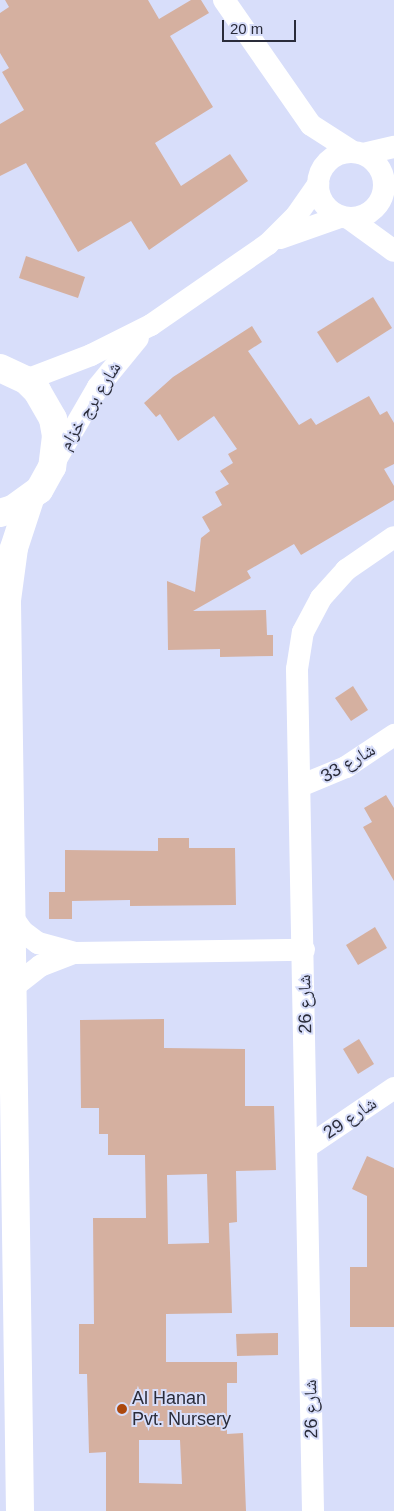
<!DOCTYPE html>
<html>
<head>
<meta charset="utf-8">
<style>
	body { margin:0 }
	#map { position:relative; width:394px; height:1511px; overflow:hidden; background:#d8defa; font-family:Arial,"Noto Naskh Arabic",sans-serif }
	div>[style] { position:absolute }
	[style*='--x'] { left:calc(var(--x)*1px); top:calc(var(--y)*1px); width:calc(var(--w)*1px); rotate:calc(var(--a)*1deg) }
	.building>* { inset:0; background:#d5b0a0 }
	.street>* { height:22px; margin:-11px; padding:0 11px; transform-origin:11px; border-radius:11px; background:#fff }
	.street>.ring { margin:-11px; padding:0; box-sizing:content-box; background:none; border:22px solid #fff; border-radius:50% }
	.secondary>* { height:28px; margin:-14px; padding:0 14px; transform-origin:14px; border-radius:14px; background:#fff }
	.dots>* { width:14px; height:14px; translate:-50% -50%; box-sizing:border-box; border:2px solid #d8defa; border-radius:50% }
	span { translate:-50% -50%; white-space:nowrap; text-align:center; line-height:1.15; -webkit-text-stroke:4px #d8defa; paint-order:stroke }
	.street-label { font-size:18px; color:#2a2c3a }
	.poi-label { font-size:18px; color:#2a2c3a }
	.left { translate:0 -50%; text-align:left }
	.scale { position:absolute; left:222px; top:20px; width:74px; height:22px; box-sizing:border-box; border:2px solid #2a2c3a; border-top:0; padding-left:6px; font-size:15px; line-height:18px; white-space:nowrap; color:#2a2c3a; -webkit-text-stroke:4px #d8defa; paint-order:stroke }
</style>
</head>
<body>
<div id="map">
	<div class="building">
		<i style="clip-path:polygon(5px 0,148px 0,159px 19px,191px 0,201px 0,209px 13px,170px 36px,213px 107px,155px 143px,181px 186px,230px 154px,248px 181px,149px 250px,131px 221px,78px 252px,26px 163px,0 176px,0 124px,24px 110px,2px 72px,9px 68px,0 53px,0 13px,9px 7px)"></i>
		<i style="clip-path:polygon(26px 256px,85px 277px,78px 298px,19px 278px)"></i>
		<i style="clip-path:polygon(373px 297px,392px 328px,337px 363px,317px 332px)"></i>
		<i style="clip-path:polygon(252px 326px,262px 342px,248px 351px,299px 425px,311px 418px,316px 425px,369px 396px,380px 415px,387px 411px,394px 423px,394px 464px,384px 469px,394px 486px,394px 500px,301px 555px,294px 544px,247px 571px,251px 578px,193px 611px,266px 610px,267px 635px,273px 635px,273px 656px,220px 657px,220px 649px,168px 650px,167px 581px,195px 592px,201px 538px,210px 531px,202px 517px,222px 505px,215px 492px,229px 484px,220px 471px,233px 463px,228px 454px,237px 449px,214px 416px,178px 441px,160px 414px,156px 417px,144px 403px,173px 377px)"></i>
		<i style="clip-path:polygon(353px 686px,368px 710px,351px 721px,335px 698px)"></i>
		<i style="clip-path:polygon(386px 795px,394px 808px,394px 881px,363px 827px,372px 822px,364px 808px)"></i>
		<i style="clip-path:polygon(158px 838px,189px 838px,189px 848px,235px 848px,236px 905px,130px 906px,130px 900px,72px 901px,72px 919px,49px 919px,49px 892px,65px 892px,65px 850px,158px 851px)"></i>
		<i style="clip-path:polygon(375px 927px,387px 948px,358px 965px,346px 945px)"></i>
		<i style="clip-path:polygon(evenodd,164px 1019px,164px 1048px,245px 1049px,245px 1106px,274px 1106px,276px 1170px,236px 1171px,237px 1222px,229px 1223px,232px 1313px,166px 1314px,166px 1362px,237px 1362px,237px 1383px,227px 1383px,227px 1434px,243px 1433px,246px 1511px,106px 1511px,106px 1452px,89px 1453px,87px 1374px,79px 1374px,79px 1324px,94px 1324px,93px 1218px,146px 1218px,145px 1155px,108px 1155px,108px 1134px,99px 1134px,99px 1108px,81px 1108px,80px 1020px,164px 1019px,207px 1174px,209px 1243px,168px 1244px,167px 1175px,207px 1174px,164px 1019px,139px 1440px,180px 1440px,182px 1484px,139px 1483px,139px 1440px)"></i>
		<i style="clip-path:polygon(359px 1039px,374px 1064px,358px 1074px,343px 1049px)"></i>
		<i style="clip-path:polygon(367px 1156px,394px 1168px,394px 1327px,350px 1327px,350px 1267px,367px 1267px,367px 1196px,352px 1189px)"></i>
		<i style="clip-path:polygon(278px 1333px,278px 1355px,237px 1356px,236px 1334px)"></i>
	</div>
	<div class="street">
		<i style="--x:224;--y:0;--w:152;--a:55.2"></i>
		<i style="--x:311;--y:125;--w:50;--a:32.7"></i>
		<i class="ring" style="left:318px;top:152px;width:44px;height:44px"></i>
		<i style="--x:363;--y:154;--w:32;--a:-13"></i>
		<i style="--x:350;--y:219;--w:54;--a:36"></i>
		<i style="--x:280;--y:238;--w:64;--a:-19.3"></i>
		<i style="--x:26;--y:380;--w:70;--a:-21"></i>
		<i style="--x:91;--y:355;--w:67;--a:-26.6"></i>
		<i style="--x:151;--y:325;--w:142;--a:-34.7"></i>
		<i style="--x:268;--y:244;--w:40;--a:-45"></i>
		<i style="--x:296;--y:216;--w:39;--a:-55"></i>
		<i style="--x:54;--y:463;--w:88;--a:-59.9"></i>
		<i style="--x:98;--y:387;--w:63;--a:-50.8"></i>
		<i style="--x:300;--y:786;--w:50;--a:-22.4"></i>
		<i style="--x:346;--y:767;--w:58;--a:-33.7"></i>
		<i style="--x:11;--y:915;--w:19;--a:55"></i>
		<i style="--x:22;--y:931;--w:20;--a:37"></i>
		<i style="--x:38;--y:943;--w:38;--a:15"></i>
		<i style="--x:75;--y:953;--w:229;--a:-0.8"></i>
		<i style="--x:12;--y:988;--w:36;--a:-38"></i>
		<i style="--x:40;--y:966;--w:36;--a:-21"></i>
		<i style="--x:307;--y:1147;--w:105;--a:-34.1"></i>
		<i style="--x:313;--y:1511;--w:842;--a:-91.09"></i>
		<i style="--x:297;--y:669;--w:37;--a:-81"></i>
		<i style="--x:303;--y:632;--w:38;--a:-62"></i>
		<i style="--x:321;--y:598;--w:38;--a:-48"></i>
		<i style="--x:346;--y:570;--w:58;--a:-34.5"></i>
	</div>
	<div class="secondary">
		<i style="--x:0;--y:368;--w:29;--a:25"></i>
		<i style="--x:26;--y:380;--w:16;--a:45"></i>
		<i style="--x:37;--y:391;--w:32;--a:60"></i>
		<i style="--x:53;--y:419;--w:17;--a:80"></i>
		<i style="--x:56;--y:436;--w:31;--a:97"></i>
		<i style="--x:52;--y:467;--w:26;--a:119"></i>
		<i style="--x:39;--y:490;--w:32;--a:144"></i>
		<i style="--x:13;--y:509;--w:14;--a:163"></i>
		<i style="--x:20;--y:1511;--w:911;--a:-90.82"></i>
		<i style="--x:7;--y:600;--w:52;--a:-82.3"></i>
		<i style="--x:14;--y:548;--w:52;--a:-71.9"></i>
	</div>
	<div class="dots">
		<i style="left:122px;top:1409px;background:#ab480e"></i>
	</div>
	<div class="street-label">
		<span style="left:90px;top:406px;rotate:-58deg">شارع برج خزام</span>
		<span style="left:348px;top:763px;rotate:-30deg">شارع 33</span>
		<span style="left:305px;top:1004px;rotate:-91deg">شارع 26</span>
		<span style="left:350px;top:1118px;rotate:-34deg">شارع 29</span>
		<span style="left:311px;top:1409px;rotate:-91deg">شارع 26</span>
	</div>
	<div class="poi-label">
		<span class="left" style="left:132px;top:1409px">Al Hanan<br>Pvt. Nursery</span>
	</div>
	<div class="scale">20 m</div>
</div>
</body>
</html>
